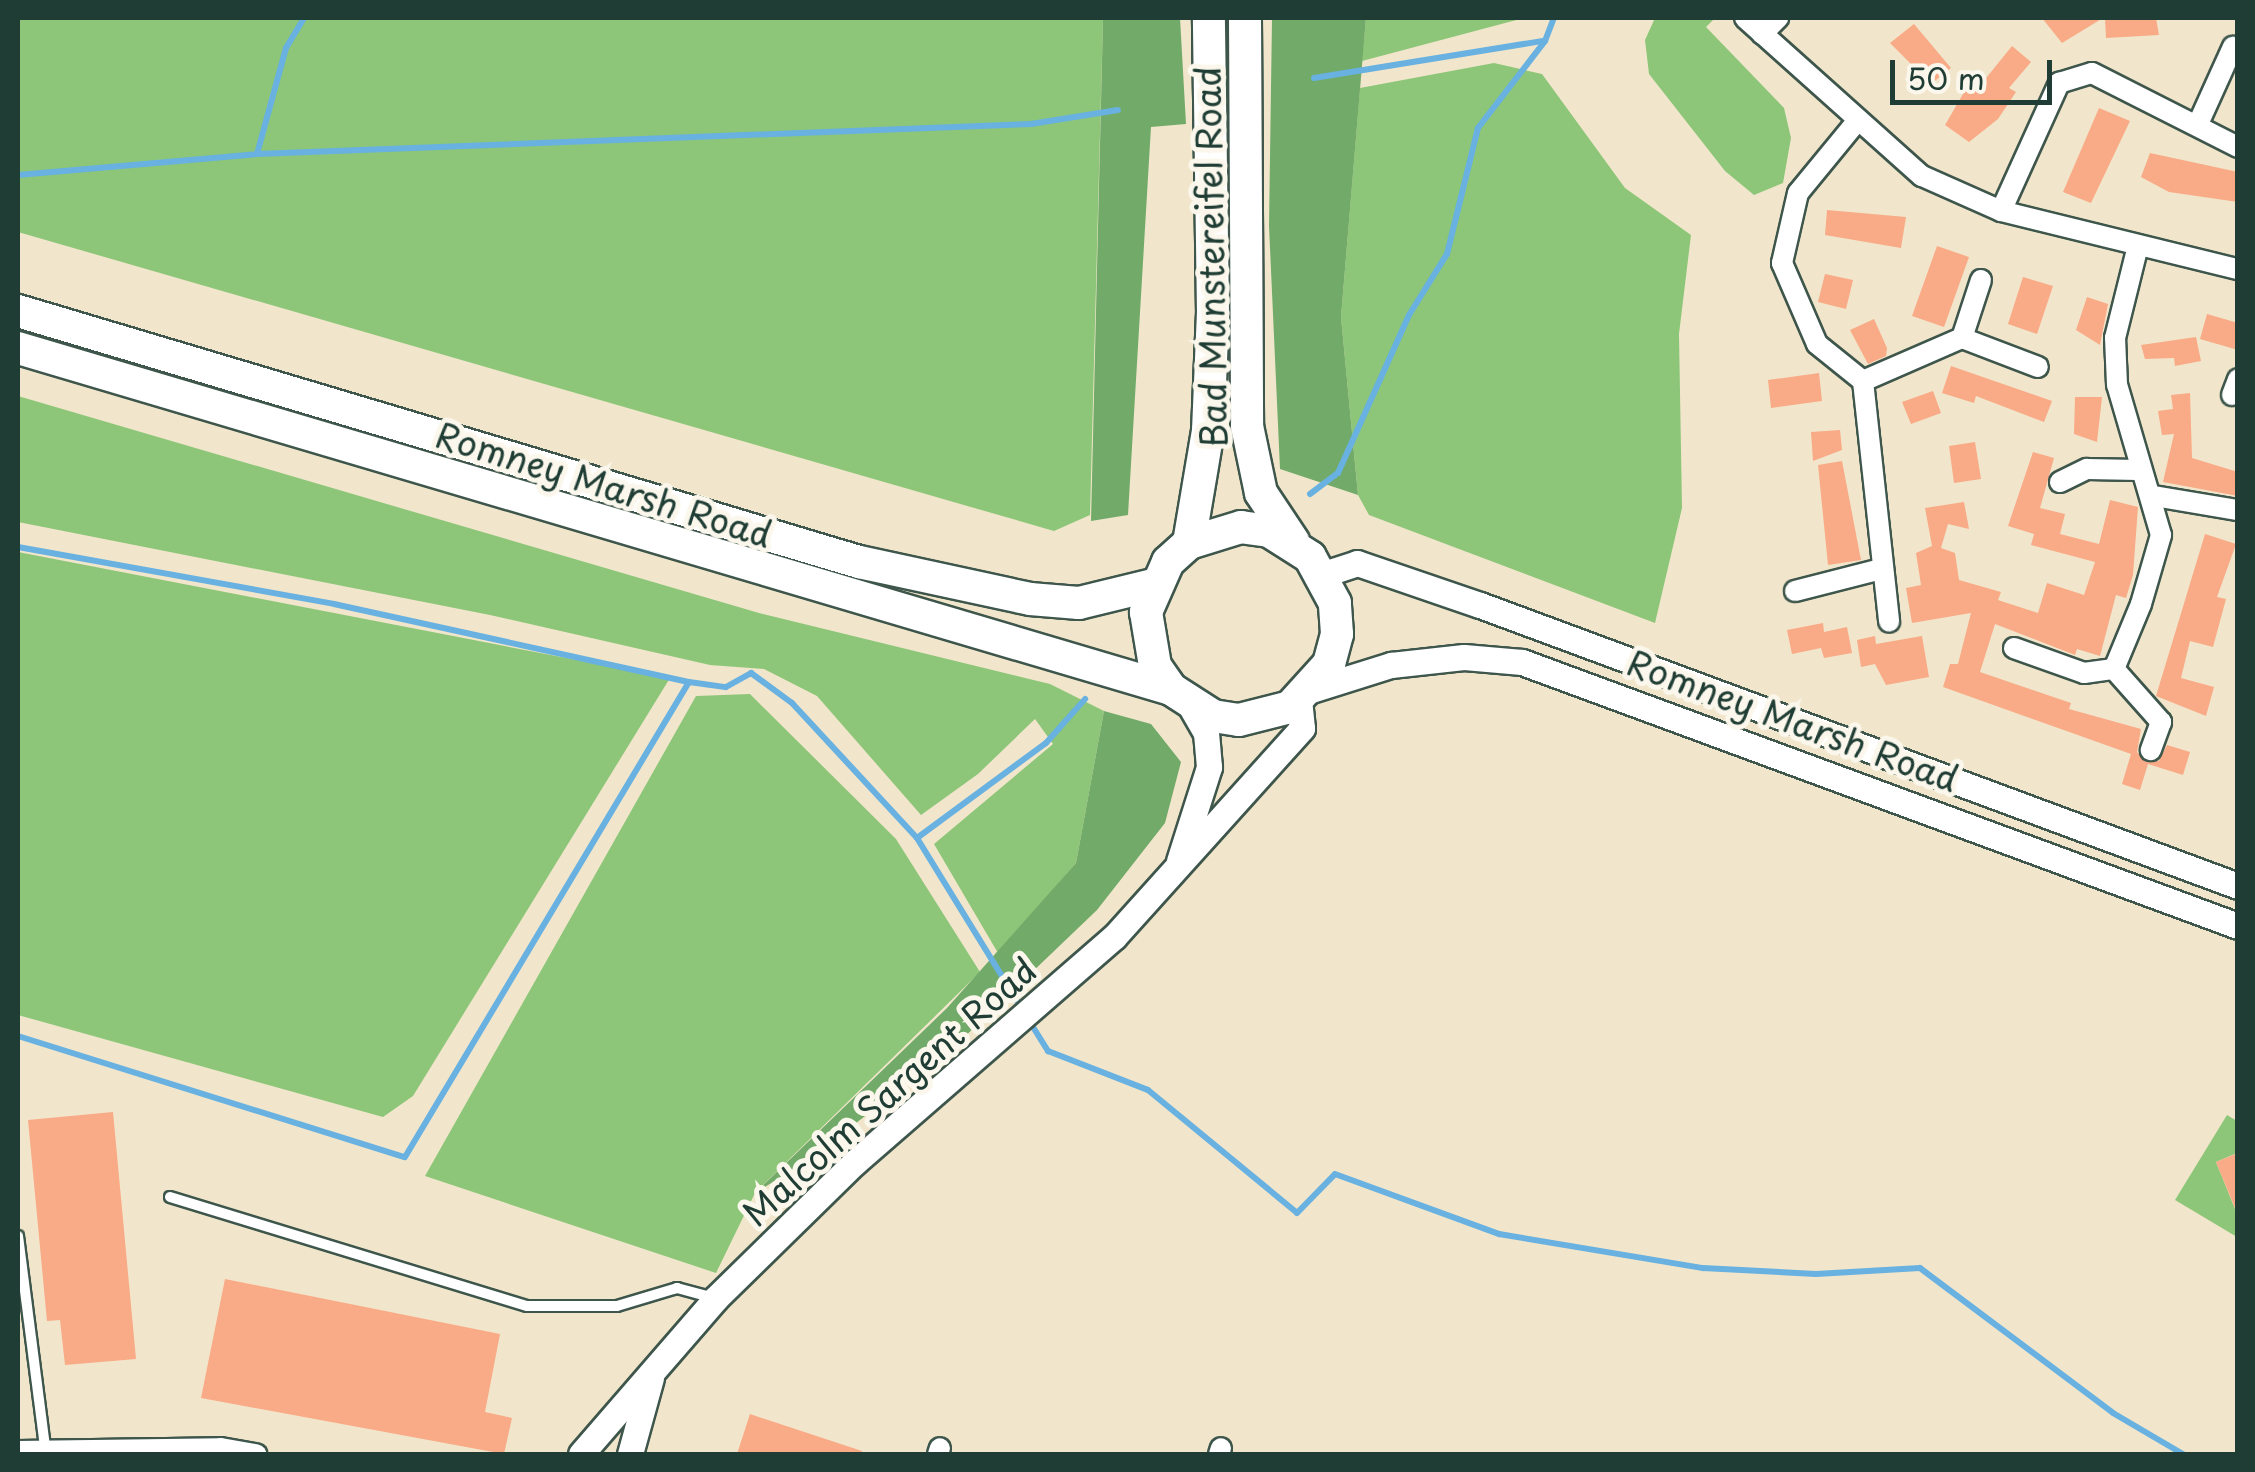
<!DOCTYPE html>
<html>
<head>
<meta charset="utf-8">
<style>
	body { margin:0 }
	#map { position:relative; width:2255px; height:1472px; overflow:hidden; background:#f1e6cb; font-family:"Playpen Sans",sans-serif }
	div>[style] { position:absolute }
	[style*='--x'] { left:calc(var(--x)*1px); top:calc(var(--y)*1px); width:calc(var(--w)*1px); rotate:calc(var(--a)*1deg) }
	.green>* { inset:0; background:#8dc679 }
	.forest>* { inset:0; background:#72ab69 }
	.stream>* { height:6px; margin:-3px; padding:0 3px; transform-origin:3px; border-radius:3px; background:#68b1e0 }
	.building>* { inset:0; background:#f9aa86 }
	.roads { filter:drop-shadow(2px 0 #3e564b) drop-shadow(-2px 0 #3e564b) drop-shadow(0 2px #3e564b) drop-shadow(0 -2px #3e564b) }
	.service>* { height:10px; margin:-5px; padding:0 5px; transform-origin:5px; border-radius:5px; background:#fff }
	.minor>* { height:20px; margin:-10px; padding:0 10px; transform-origin:10px; border-radius:10px; background:#fff }
	.tertiary>* { height:25px; margin:-12.5px; padding:0 12.5px; transform-origin:12.5px; border-radius:12.5px; background:#fff }
	.primary>* { height:32px; margin:-16px; padding:0 16px; transform-origin:16px; border-radius:16px; background:#fff }
	span { translate:-50% -50%; white-space:nowrap; text-align:center; line-height:1.15; -webkit-text-stroke:10px #fbf7ec; paint-order:stroke }
	.street-label { font-size:35px; color:#1f3d34 }
	.frame { position:absolute; inset:0; border:20px solid #1f3d34; pointer-events:none }
	.scale { position:absolute; left:1890px; top:60px; width:162px; height:45px; box-sizing:border-box; border:5px solid #1f3d34; border-top:0; padding-left:12px; font-size:30px; line-height:35px; white-space:nowrap; color:#1f3d34; -webkit-text-stroke:8px #fbf7ec; paint-order:stroke }
</style>
</head>
<body>
<div id="map">
	<div class="green">
		<i style="clip-path:polygon(18px 18px,1103px 18px,1090px 515px,1054px 531px,18px 232px)"></i>
		<i style="clip-path:polygon(1366px 18px,1524px 18px,1362px 61px)"></i>
		<i style="clip-path:polygon(1655px 18px,1715px 18px,1706px 27px,1784px 108px,1791px 138px,1783px 183px,1754px 195px,1725px 171px,1649px 74px,1645px 40px)"></i>
		<i style="clip-path:polygon(1494px 63px,1542px 74px,1625px 188px,1691px 235px,1679px 334px,1682px 508px,1655px 623px,1369px 515px,1358px 495px,1341px 317px,1360px 88px)"></i>
		<i style="clip-path:polygon(18px 396px,759px 613px,1050px 684px,1104px 711px,1076px 863px,998px 953px,934px 844px,1053px 744px,1035px 719px,978px 774px,921px 815px,817px 696px,764px 669px,710px 665px,490px 615px,18px 522px)"></i>
		<i style="clip-path:polygon(18px 552px,670px 678px,413px 1096px,383px 1117px,18px 1015px)"></i>
		<i style="clip-path:polygon(750px 694px,896px 839px,980px 972px,755px 1193px,716px 1273px,425px 1176px,696px 696px)"></i>
		<i style="clip-path:polygon(2227px 1115px,2237px 1121px,2237px 1153px,2216px 1162px,2237px 1214px,2237px 1237px,2175px 1200px)"></i>
	</div>
	<div class="forest">
		<i style="clip-path:polygon(1103px 18px,1180px 18px,1186px 124px,1151px 127px,1128px 515px,1091px 521px)"></i>
		<i style="clip-path:polygon(1272px 18px,1366px 18px,1341px 317px,1358px 495px,1280px 469px,1269px 226px)"></i>
		<i style="clip-path:polygon(1104px 711px,1151px 724px,1181px 762px,1165px 823px,1097px 910px,956px 1045px,810px 1159px,755px 1193px,947px 1008px,1076px 863px)"></i>
	</div>
	<div class="stream">
		<i style="--x:1314;--y:78;--w:232;--a:-9.2"></i>
		<i style="--x:257;--y:154;--w:110;--a:-74.7"></i>
		<i style="--x:286;--y:48;--w:35;--a:-59"></i>
		<i style="--x:18;--y:175;--w:240;--a:-5"></i>
		<i style="--x:257;--y:154;--w:775;--a:-2.22"></i>
		<i style="--x:1031;--y:124;--w:88;--a:-9.1"></i>
		<i style="--x:1310;--y:494;--w:35;--a:-37"></i>
		<i style="--x:1338;--y:473;--w:173;--a:-65.8"></i>
		<i style="--x:1409;--y:315;--w:72;--a:-58.1"></i>
		<i style="--x:1447;--y:254;--w:130;--a:-76.2"></i>
		<i style="--x:1478;--y:128;--w:110;--a:-52.4"></i>
		<i style="--x:1545;--y:41;--w:25;--a:-69"></i>
		<i style="--x:18;--y:547;--w:321;--a:10.2"></i>
		<i style="--x:334;--y:604;--w:363;--a:12.4"></i>
		<i style="--x:689;--y:682;--w:37;--a:8"></i>
		<i style="--x:726;--y:687;--w:29;--a:-29"></i>
		<i style="--x:751;--y:673;--w:51;--a:36.2"></i>
		<i style="--x:792;--y:703;--w:184;--a:47.2"></i>
		<i style="--x:917;--y:838;--w:201;--a:58.4"></i>
		<i style="--x:917;--y:838;--w:160;--a:-36.4"></i>
		<i style="--x:1046;--y:743;--w:59;--a:-48.4"></i>
		<i style="--x:1028;--y:1019;--w:38;--a:58"></i>
		<i style="--x:1048;--y:1051;--w:107;--a:21.3"></i>
		<i style="--x:1148;--y:1090;--w:193;--a:39.5"></i>
		<i style="--x:1297;--y:1213;--w:54;--a:-45.7"></i>
		<i style="--x:1335;--y:1174;--w:175;--a:20.1"></i>
		<i style="--x:1499;--y:1234;--w:207;--a:9.5"></i>
		<i style="--x:1703;--y:1268;--w:113;--a:3"></i>
		<i style="--x:1816;--y:1274;--w:104;--a:-3.3"></i>
		<i style="--x:1920;--y:1268;--w:241;--a:36.9"></i>
		<i style="--x:2113;--y:1413;--w:81;--a:30.4"></i>
		<i style="--x:18;--y:1036;--w:405;--a:17.4"></i>
		<i style="--x:405;--y:1157;--w:553;--a:-59.13"></i>
	</div>
	<div class="building">
		<i style="clip-path:polygon(2042px 18px,2103px 18px,2062px 43px)"></i>
		<i style="clip-path:polygon(2105px 18px,2156px 18px,2159px 35px,2106px 38px)"></i>
		<i style="clip-path:polygon(1914px 24px,1951px 68px,1931px 84px,1890px 43px)"></i>
		<i style="clip-path:polygon(2012px 46px,2031px 62px,2009px 88px,2016px 92px,1998px 119px,1969px 142px,1945px 125px,1970px 82px,1978px 88px)"></i>
		<i style="clip-path:polygon(2099px 108px,2130px 121px,2091px 203px,2063px 192px)"></i>
		<i style="clip-path:polygon(2150px 153px,2238px 172px,2238px 202px,2169px 192px,2141px 177px)"></i>
		<i style="clip-path:polygon(1827px 210px,1906px 217px,1901px 248px,1825px 235px)"></i>
		<i style="clip-path:polygon(1937px 246px,1969px 257px,1944px 327px,1912px 316px)"></i>
		<i style="clip-path:polygon(1825px 274px,1853px 280px,1846px 309px,1818px 302px)"></i>
		<i style="clip-path:polygon(2023px 277px,2053px 286px,2037px 334px,2008px 324px)"></i>
		<i style="clip-path:polygon(2087px 297px,2108px 304px,2100px 345px,2076px 330px)"></i>
		<i style="clip-path:polygon(2207px 314px,2238px 323px,2238px 350px,2200px 339px)"></i>
		<i style="clip-path:polygon(1874px 319px,1887px 348px,1886px 356px,1868px 364px,1850px 330px)"></i>
		<i style="clip-path:polygon(2196px 337px,2201px 361px,2175px 366px,2174px 358px,2145px 359px,2141px 345px)"></i>
		<i style="clip-path:polygon(1951px 366px,2052px 401px,2044px 422px,1976px 396px,1974px 403px,1942px 393px)"></i>
		<i style="clip-path:polygon(1819px 373px,1822px 401px,1771px 408px,1768px 380px)"></i>
		<i style="clip-path:polygon(1933px 391px,1941px 413px,1911px 424px,1902px 402px)"></i>
		<i style="clip-path:polygon(2190px 393px,2192px 458px,2238px 472px,2238px 496px,2163px 482px,2174px 434px,2162px 435px,2158px 411px,2173px 409px,2171px 395px)"></i>
		<i style="clip-path:polygon(2075px 397px,2102px 397px,2097px 442px,2074px 434px)"></i>
		<i style="clip-path:polygon(1840px 430px,1842px 450px,1813px 461px,1811px 432px)"></i>
		<i style="clip-path:polygon(1975px 442px,1981px 479px,1954px 483px,1949px 446px)"></i>
		<i style="clip-path:polygon(2033px 452px,2054px 458px,2040px 508px,2065px 514px,2060px 534px,2099px 544px,2110px 500px,2138px 507px,2133px 575px,2126px 598px,2116px 595px,2100px 656px,2077px 649px,2075px 655px,1995px 624px,1980px 672px,2071px 703px,2069px 709px,2141px 729px,2137px 752px,2146px 762px,2159px 761px,2167px 745px,2190px 752px,2183px 775px,2148px 764px,2140px 790px,2122px 784px,2131px 754px,1943px 687px,1950px 664px,1958px 664px,1971px 613px,1912px 623px,1906px 588px,1921px 585px,1916px 553px,1932px 546px,1925px 508px,1964px 502px,1969px 529px,1948px 524px,1941px 548px,1955px 553px,1959px 580px,2001px 592px,1998px 600px,2038px 613px,2047px 583px,2084px 595px,2095px 562px,2031px 545px,2034px 534px,2008px 526px)"></i>
		<i style="clip-path:polygon(1842px 461px,1861px 560px,1828px 565px,1818px 465px)"></i>
		<i style="clip-path:polygon(2205px 534px,2236px 544px,2217px 597px,2226px 599px,2213px 647px,2190px 641px,2181px 678px,2214px 687px,2206px 716px,2156px 696px)"></i>
		<i style="clip-path:polygon(1823px 623px,1824px 632px,1847px 627px,1852px 653px,1824px 658px,1821px 648px,1792px 654px,1787px 630px)"></i>
		<i style="clip-path:polygon(1875px 636px,1876px 644px,1922px 636px,1929px 677px,1886px 685px,1875px 664px,1861px 667px,1857px 640px)"></i>
		<i style="clip-path:polygon(113px 1112px,136px 1359px,65px 1365px,60px 1320px,47px 1321px,28px 1120px)"></i>
		<i style="clip-path:polygon(2238px 1153px,2238px 1212px,2237px 1213px,2216px 1162px)"></i>
		<i style="clip-path:polygon(225px 1279px,500px 1334px,485px 1412px,512px 1418px,504px 1454px,201px 1398px)"></i>
		<i style="clip-path:polygon(750px 1414px,862px 1451px,862px 1454px,737px 1454px)"></i>
	</div>
	<div class="roads">
		<div class="service">
			<i style="--x:170;--y:1197;--w:373;--a:17"></i>
			<i style="--x:527;--y:1306;--w:90;--a:0"></i>
			<i style="--x:617;--y:1306;--w:63;--a:-16.7"></i>
			<i style="--x:677;--y:1288;--w:38;--a:15"></i>
			<i style="--x:18;--y:1236;--w:214;--a:82.7"></i>
		</div>
		<div class="minor">
			<i style="--x:1745;--y:18;--w:237;--a:41.8"></i>
			<i style="--x:1922;--y:176;--w:86;--a:23.9"></i>
			<i style="--x:2001;--y:211;--w:244;--a:13.8"></i>
			<i style="--x:1762;--y:34;--w:23;--a:-45"></i>
			<i style="--x:1858;--y:120;--w:94;--a:129.4"></i>
			<i style="--x:1798;--y:193;--w:72;--a:102.9"></i>
			<i style="--x:1782;--y:263;--w:88;--a:66.6"></i>
			<i style="--x:1817;--y:344;--w:59;--a:38.8"></i>
			<i style="--x:1863;--y:381;--w:242;--a:83.8"></i>
			<i style="--x:2198;--y:124;--w:85;--a:-65.6"></i>
			<i style="--x:2001;--y:211;--w:141;--a:-65.6"></i>
			<i style="--x:2059;--y:83;--w:34;--a:-17"></i>
			<i style="--x:2092;--y:73;--w:164;--a:26.9"></i>
			<i style="--x:1962;--y:338;--w:61;--a:-71.9"></i>
			<i style="--x:1863;--y:381;--w:108;--a:-23.5"></i>
			<i style="--x:1962;--y:338;--w:81;--a:20.9"></i>
			<i style="--x:2232;--y:395;--w:17;--a:-69"></i>
			<i style="--x:2060;--y:482;--w:30;--a:-26"></i>
			<i style="--x:2087;--y:469;--w:51;--a:1.1"></i>
			<i style="--x:2154;--y:496;--w:85;--a:9.5"></i>
			<i style="--x:1795;--y:591;--w:89;--a:-14.3"></i>
			<i style="--x:2014;--y:648;--w:74;--a:19.7"></i>
			<i style="--x:2084;--y:673;--w:30;--a:-8"></i>
			<i style="--x:2114;--y:669;--w:70;--a:-67.4"></i>
			<i style="--x:2141;--y:604;--w:72;--a:-73.8"></i>
			<i style="--x:2161;--y:535;--w:156;--a:-106.3"></i>
			<i style="--x:2117;--y:385;--w:47;--a:-92.4"></i>
			<i style="--x:2115;--y:338;--w:91;--a:-76"></i>
			<i style="--x:2114;--y:669;--w:71;--a:48.4"></i>
			<i style="--x:2161;--y:722;--w:30;--a:110"></i>
			<i style="--x:18;--y:1451;--w:203;--a:-0.8"></i>
			<i style="--x:221;--y:1448;--w:36;--a:10"></i>
			<i style="--x:938;--y:1454;--w:6;--a:-72"></i>
			<i style="--x:1219;--y:1454;--w:6;--a:-72"></i>
		</div>
		<div class="tertiary">
			<i style="--x:1324;--y:574;--w:35;--a:-18"></i>
			<i style="--x:1357;--y:563;--w:130;--a:18.9"></i>
			<i style="--x:1480;--y:605;--w:808;--a:20.34"></i>
			<i style="--x:1311;--y:690;--w:84;--a:-17.4"></i>
			<i style="--x:1391;--y:665;--w:73;--a:-6.3"></i>
			<i style="--x:1464;--y:657;--w:58;--a:4.9"></i>
			<i style="--x:1522;--y:662;--w:763;--a:20.24"></i>
			<i style="--x:1179;--y:861;--w:99;--a:-72.3"></i>
			<i style="--x:1209;--y:767;--w:34;--a:-95"></i>
			<i style="--x:1206;--y:733;--w:34;--a:-120"></i>
			<i style="--x:581;--y:1454;--w:206;--a:-49.1"></i>
			<i style="--x:716;--y:1298;--w:194;--a:-44.4"></i>
			<i style="--x:855;--y:1162;--w:343;--a:-41"></i>
			<i style="--x:1114;--y:937;--w:281;--a:-48"></i>
			<i style="--x:1302;--y:728;--w:28;--a:-96"></i>
			<i style="--x:630;--y:1454;--w:79;--a:-74.6"></i>
		</div>
		<div class="primary">
			<i style="--x:1245;--y:18;--w:408;--a:89.7"></i>
			<i style="--x:1247;--y:426;--w:68;--a:78.2"></i>
			<i style="--x:1261;--y:493;--w:58;--a:56.3"></i>
			<i style="--x:18;--y:311;--w:878;--a:16.62"></i>
			<i style="--x:859;--y:562;--w:175;--a:12.2"></i>
			<i style="--x:1030;--y:599;--w:49;--a:4.7"></i>
			<i style="--x:1079;--y:603;--w:76;--a:-13.7"></i>
			<i style="--x:18;--y:348;--w:1202;--a:16.48"></i>
			<i style="--x:1171;--y:689;--w:50;--a:32.7"></i>
			<i style="--x:1213;--y:716;--w:26;--a:9"></i>
			<i style="--x:1239;--y:720;--w:53;--a:-14.3"></i>
			<i style="--x:1290;--y:707;--w:58;--a:-47.8"></i>
			<i style="--x:1329;--y:664;--w:31;--a:-75"></i>
			<i style="--x:1337;--y:634;--w:31;--a:-94"></i>
			<i style="--x:1335;--y:603;--w:52;--a:-118.5"></i>
			<i style="--x:1310;--y:557;--w:49;--a:-147.6"></i>
			<i style="--x:1269;--y:531;--w:28;--a:-172"></i>
			<i style="--x:1241;--y:527;--w:54;--a:162.9"></i>
			<i style="--x:1189;--y:543;--w:28;--a:138"></i>
			<i style="--x:1168;--y:562;--w:55;--a:113.7"></i>
			<i style="--x:1146;--y:612;--w:55;--a:80.5"></i>
			<i style="--x:1155;--y:666;--w:28;--a:55"></i>
			<i style="--x:1189;--y:543;--w:114;--a:-80.4"></i>
			<i style="--x:1208;--y:431;--w:117;--a:-87.6"></i>
			<i style="--x:1213;--y:314;--w:296;--a:-90.8"></i>
		</div>
	</div>
	<div class="street-label">
		<span style="left:1210px;top:257px;rotate:-91deg">Bad Munstereifel Road</span>
		<span style="left:604px;top:484px;rotate:17deg">Romney Marsh Road</span>
		<span style="left:1793px;top:720px;rotate:20deg">Romney Marsh Road</span>
		<span style="left:889px;top:1091px;rotate:-42deg">Malcolm Sargent Road</span>
	</div>
	<div class="frame"></div>
	<div class="scale">50 m</div>
</div>
</body>
</html>
